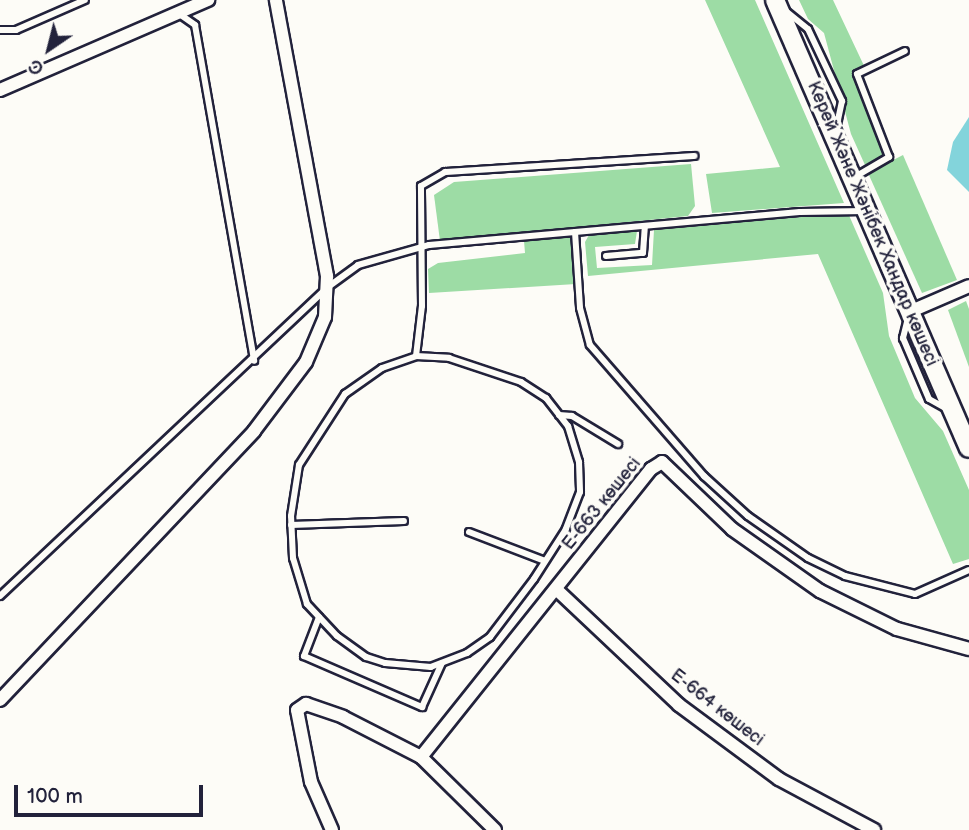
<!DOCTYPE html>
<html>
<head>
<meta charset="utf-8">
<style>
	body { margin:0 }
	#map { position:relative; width:969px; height:830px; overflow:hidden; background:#fdfcf7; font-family:"Balsamiq Sans",sans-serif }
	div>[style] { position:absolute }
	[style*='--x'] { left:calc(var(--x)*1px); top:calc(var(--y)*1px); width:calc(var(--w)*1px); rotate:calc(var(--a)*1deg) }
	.green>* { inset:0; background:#9ddca5 }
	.water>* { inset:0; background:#83d4db }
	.roads { filter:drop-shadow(2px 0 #22223b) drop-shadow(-2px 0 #22223b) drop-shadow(0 2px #22223b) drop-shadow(0 -2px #22223b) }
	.lane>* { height:6px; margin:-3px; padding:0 3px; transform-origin:3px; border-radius:3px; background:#fdfcf7 }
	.street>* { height:12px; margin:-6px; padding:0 6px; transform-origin:6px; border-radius:6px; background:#fdfcf7 }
	.secondary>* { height:18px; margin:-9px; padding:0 9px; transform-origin:9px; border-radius:9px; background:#fdfcf7 }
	span { translate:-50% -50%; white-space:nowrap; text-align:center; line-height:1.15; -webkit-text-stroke:7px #fdfcf7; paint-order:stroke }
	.street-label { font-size:18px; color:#22223b }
	.north { position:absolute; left:14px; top:14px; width:70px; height:70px; -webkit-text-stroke:5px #fdfcf7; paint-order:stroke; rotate:215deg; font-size:19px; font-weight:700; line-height:28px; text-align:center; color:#22223b }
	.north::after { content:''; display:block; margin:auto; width:24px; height:32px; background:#22223b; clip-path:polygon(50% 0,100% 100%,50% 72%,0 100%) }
	.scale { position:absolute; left:14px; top:785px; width:189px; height:32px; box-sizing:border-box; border:4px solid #22223b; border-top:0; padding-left:9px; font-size:21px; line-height:24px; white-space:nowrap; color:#22223b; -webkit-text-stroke:5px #fdfcf7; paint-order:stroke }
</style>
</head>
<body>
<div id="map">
	<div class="green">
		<i style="clip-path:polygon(705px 0,755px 0,844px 203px,712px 213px,706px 174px,780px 167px)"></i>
		<i style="clip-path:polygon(799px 0,833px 0,866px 70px,858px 74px,888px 152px,865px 165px,851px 134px,824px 33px,808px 19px)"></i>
		<i style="clip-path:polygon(903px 155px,957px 280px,922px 293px,868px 173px)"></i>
		<i style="clip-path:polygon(691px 164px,695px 206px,688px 216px,440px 241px,434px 195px,454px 182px)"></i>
		<i style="clip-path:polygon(848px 213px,883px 293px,889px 336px,915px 398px,943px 431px,969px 490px,969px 559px,953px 564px,818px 254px,588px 276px,585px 242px,589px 235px,571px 237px,576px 284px,429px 293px,428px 269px,438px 263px,525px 253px,524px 241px,560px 238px,637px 231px,635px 244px,595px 247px,597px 268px,652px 265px,654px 230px)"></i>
		<i style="clip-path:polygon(966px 301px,969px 309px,969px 367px,948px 310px)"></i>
	</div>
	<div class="water">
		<i style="clip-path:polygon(969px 117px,969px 192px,947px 170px,953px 142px)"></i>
	</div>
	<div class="roads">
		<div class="lane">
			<i style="--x:787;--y:12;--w:27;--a:39"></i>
			<i style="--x:808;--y:29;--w:80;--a:64.7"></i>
			<i style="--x:842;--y:101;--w:30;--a:102"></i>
			<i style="--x:178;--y:13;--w:21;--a:35"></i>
			<i style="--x:195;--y:25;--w:341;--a:80"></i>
			<i style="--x:0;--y:30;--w:16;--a:0"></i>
			<i style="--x:16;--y:30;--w:75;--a:-23.5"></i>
			<i style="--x:853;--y:178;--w:42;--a:-30.3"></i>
			<i style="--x:889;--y:157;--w:89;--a:-111.1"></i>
			<i style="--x:857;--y:74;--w:53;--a:-25.6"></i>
			<i style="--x:575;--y:232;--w:76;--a:86.2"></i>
			<i style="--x:580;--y:308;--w:38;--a:75"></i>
			<i style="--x:590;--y:345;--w:174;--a:49"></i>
			<i style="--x:704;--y:476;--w:59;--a:42.3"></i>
			<i style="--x:748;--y:516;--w:73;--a:35"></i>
			<i style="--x:808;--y:558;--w:41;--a:25.9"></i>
			<i style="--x:845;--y:576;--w:72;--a:14.4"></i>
			<i style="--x:915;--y:594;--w:59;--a:-24"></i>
			<i style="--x:606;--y:256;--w:37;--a:-5"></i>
			<i style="--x:643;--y:253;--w:26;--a:-86"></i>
			<i style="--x:908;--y:318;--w:21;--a:104"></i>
			<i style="--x:903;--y:338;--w:66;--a:66.9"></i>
			<i style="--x:929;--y:399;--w:21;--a:29"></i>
			<i style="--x:416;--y:356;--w:33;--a:3"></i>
			<i style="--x:449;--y:358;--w:76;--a:18.4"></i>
			<i style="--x:521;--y:382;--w:30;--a:33"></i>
			<i style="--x:546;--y:398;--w:36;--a:52"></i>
			<i style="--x:568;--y:426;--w:38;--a:73"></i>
			<i style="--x:579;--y:462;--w:30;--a:88"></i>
			<i style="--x:580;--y:492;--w:40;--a:111"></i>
			<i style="--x:566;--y:529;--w:59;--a:122.6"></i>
			<i style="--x:534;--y:579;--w:73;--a:127.2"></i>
			<i style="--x:490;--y:637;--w:28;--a:145"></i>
			<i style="--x:467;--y:653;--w:39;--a:159"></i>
			<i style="--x:431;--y:667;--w:46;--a:-175"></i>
			<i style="--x:385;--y:663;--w:20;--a:-162"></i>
			<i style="--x:366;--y:657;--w:36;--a:-144"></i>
			<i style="--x:337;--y:636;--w:44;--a:-133.2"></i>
			<i style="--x:307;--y:604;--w:48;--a:-106.9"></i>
			<i style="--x:293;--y:558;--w:42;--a:-92.7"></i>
			<i style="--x:291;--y:516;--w:52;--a:-81.1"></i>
			<i style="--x:299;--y:465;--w:85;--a:-57.1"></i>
			<i style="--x:345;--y:394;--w:45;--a:-35.1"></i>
			<i style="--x:382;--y:368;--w:36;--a:-19"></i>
			<i style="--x:416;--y:356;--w:50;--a:-83.2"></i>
			<i style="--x:422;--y:306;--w:120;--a:-90.5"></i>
			<i style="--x:421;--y:186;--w:28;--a:-30"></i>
			<i style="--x:445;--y:172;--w:250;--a:-3.7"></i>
			<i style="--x:559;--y:415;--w:13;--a:4"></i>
			<i style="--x:572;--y:416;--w:54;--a:31.3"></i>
			<i style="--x:291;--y:525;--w:113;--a:-2"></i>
			<i style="--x:469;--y:532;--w:81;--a:20.9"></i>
			<i style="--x:0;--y:596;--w:451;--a:-43.3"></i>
			<i style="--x:328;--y:287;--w:37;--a:-36"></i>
			<i style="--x:358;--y:265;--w:74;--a:-15.7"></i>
			<i style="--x:429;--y:245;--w:372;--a:-5.1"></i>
			<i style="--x:800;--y:212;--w:65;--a:-0.9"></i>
			<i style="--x:319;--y:617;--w:42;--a:111"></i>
			<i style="--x:304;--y:656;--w:129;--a:23.4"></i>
			<i style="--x:422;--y:707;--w:48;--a:-65.6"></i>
		</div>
		<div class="street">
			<i style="--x:0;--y:90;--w:227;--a:-23.4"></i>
			<i style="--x:909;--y:312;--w:65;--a:-23.4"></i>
			<i style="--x:556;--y:589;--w:169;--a:43.3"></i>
			<i style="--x:679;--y:705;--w:124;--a:36.5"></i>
			<i style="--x:779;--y:779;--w:108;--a:28.2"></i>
			<i style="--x:0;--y:700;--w:370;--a:-46.6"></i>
			<i style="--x:254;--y:431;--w:86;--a:-53"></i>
			<i style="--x:306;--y:362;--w:49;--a:-67.1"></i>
			<i style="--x:325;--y:317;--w:41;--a:-87.2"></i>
			<i style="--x:327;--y:276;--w:281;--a:-100.5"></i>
			<i style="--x:421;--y:757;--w:369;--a:-51.4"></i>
			<i style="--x:651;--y:469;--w:13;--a:-32"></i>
			<i style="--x:662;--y:462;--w:97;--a:43.7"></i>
			<i style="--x:732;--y:529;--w:108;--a:35.2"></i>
			<i style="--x:820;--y:591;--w:86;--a:26.3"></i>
			<i style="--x:897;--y:629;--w:75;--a:15.5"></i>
			<i style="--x:332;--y:830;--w:52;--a:-113.6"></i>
			<i style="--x:311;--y:782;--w:73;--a:-101"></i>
			<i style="--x:297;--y:710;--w:11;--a:-34"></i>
			<i style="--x:306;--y:704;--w:39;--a:19"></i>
			<i style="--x:343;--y:717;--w:88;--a:27.1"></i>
			<i style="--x:421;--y:757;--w:104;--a:44.6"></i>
		</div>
		<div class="secondary">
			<i style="--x:775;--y:0;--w:488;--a:66.6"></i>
		</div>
	</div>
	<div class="street-label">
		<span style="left:872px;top:224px;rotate:67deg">Керей Және Жәнібек Хандар көшесі</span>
		<span style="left:602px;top:504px;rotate:-51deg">Е-663 көшесі</span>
		<span style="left:717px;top:708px;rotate:38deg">Е-664 көшесі</span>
	</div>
	<div class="north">С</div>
	<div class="scale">100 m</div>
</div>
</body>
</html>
